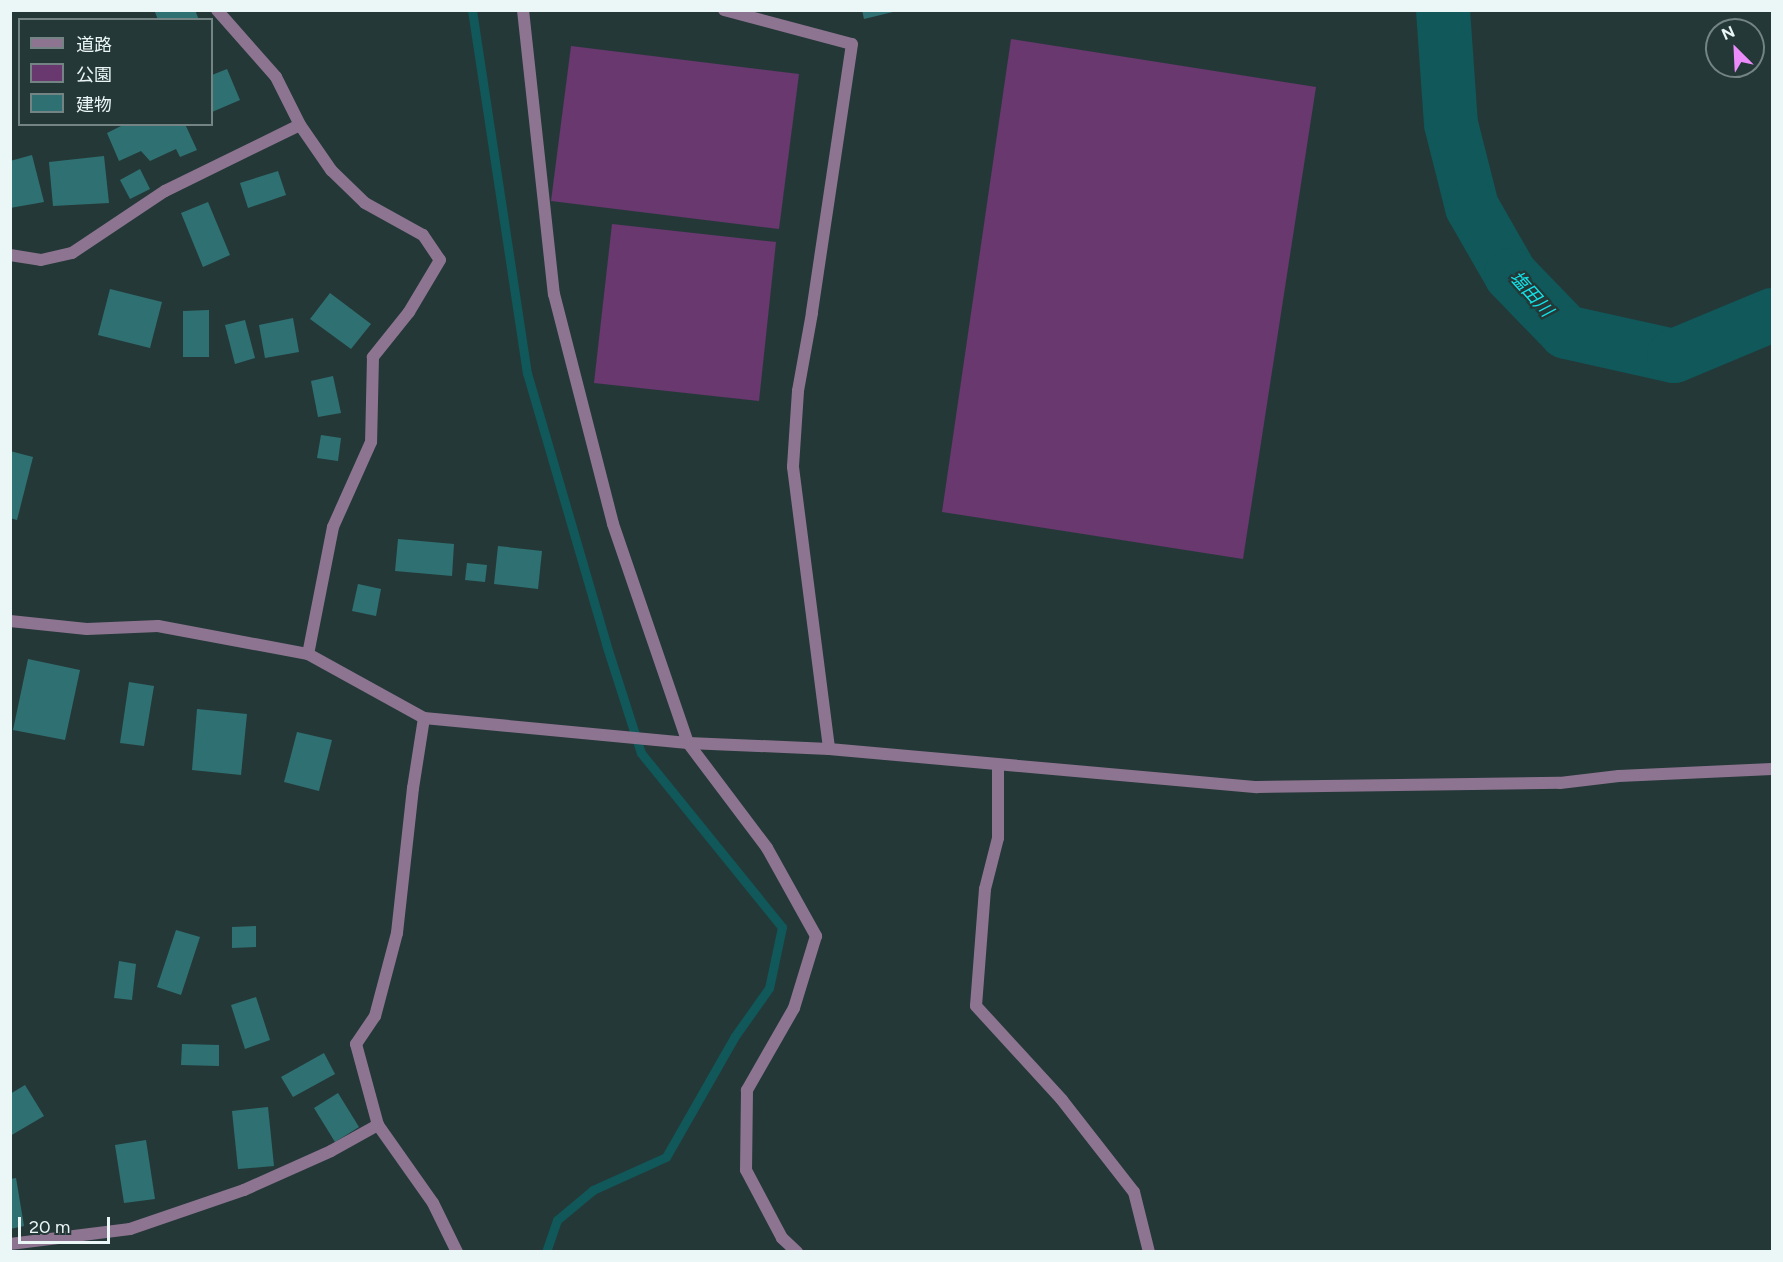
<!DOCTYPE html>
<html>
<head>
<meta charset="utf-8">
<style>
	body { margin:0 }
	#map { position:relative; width:1783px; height:1262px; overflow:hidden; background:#253838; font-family:Figtree,"Noto Sans JP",sans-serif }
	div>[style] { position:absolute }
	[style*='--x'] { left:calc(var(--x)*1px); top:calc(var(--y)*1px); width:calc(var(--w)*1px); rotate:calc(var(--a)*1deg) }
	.green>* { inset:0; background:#68386f }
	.stream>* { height:9px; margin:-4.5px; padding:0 4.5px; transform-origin:4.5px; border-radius:4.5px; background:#105859 }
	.river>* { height:54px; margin:-27px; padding:0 27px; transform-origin:27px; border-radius:27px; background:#105859 }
	.building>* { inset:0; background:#2f7172 }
	.lane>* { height:12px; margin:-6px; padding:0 6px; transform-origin:6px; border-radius:6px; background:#8d7591 }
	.street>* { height:12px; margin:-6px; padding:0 6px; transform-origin:6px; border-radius:6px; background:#8d7591 }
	span { translate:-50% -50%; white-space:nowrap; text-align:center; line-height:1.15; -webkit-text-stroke:4.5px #253838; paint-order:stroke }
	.water-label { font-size:18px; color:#11e3e7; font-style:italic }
	.frame { position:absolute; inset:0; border:12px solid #ebf6f6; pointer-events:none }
	.legend { position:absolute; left:18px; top:18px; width:195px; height:108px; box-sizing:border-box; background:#253838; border:2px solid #748484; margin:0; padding:8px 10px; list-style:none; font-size:18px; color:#ebf6f6 }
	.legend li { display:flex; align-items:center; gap:12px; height:30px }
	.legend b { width:30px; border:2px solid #748484 }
	.north { position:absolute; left:1705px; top:18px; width:60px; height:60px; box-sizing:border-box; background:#253838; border:2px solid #748484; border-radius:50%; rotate:336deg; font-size:16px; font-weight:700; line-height:24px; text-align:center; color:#ebf6f6 }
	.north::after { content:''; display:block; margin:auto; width:21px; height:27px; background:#ec8cfb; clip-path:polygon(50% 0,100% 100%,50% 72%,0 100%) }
	.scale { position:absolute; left:18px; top:1217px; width:92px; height:27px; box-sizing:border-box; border:3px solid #ebf6f6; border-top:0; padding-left:8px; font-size:18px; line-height:21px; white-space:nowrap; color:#ebf6f6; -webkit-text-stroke:4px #253838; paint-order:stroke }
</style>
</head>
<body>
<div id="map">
	<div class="green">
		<i style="clip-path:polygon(1011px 39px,1316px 87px,1243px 559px,942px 512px)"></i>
		<i style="clip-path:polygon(571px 46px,799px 74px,779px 229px,551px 201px)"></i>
		<i style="clip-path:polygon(612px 224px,776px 242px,759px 401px,594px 383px)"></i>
	</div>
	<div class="stream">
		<i style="--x:472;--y:10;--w:367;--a:81.4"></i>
		<i style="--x:527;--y:373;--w:282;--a:73.7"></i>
		<i style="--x:606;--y:644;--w:114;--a:72.2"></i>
		<i style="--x:641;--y:753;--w:224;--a:51"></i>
		<i style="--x:782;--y:927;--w:62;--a:102"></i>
		<i style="--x:769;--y:988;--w:59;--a:125.3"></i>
		<i style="--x:735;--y:1036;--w:139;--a:119.7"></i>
		<i style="--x:666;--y:1157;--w:80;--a:155.7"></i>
		<i style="--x:593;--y:1190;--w:47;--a:140.2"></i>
		<i style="--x:557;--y:1220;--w:34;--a:109"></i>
	</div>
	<div class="river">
		<i style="--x:1443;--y:10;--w:114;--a:86"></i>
		<i style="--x:1451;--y:124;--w:86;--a:75.8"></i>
		<i style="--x:1472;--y:207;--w:78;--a:60.2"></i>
		<i style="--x:1511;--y:275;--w:79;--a:46"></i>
		<i style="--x:1566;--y:332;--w:111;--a:12.5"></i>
		<i style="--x:1674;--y:356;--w:106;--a:-22.7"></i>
	</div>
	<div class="building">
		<i style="clip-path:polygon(158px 10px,195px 10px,199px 20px,158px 20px,155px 12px)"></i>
		<i style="clip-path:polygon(862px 10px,897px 10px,897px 11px,864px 19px)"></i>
		<i style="clip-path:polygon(227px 69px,240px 100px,212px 112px,212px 75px)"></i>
		<i style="clip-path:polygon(125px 124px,185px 124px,197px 150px,180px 157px,176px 149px,150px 161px,141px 151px,119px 161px,107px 133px)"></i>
		<i style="clip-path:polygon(32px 155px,44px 202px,10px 208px,10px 161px)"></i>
		<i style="clip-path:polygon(104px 156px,109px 203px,53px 206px,49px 162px)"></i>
		<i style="clip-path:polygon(140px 169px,150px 189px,130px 199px,120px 180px)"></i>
		<i style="clip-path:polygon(278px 171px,286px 195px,248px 208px,240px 183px)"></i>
		<i style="clip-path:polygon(208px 202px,230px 255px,203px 267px,181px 213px)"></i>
		<i style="clip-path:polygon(110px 289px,162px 302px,150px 348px,98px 335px)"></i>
		<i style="clip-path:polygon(330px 293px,371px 324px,351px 349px,310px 319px)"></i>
		<i style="clip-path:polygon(209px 310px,209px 357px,183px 357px,183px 311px)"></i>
		<i style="clip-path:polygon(293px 318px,299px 352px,265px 358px,259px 325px)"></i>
		<i style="clip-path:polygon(245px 320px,255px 358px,235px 364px,225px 325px)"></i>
		<i style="clip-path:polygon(333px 376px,341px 413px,318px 417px,311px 381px)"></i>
		<i style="clip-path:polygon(321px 435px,341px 438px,338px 461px,317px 458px)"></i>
		<i style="clip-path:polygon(10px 451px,33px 457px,17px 520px,10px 518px)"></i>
		<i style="clip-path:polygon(398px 539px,454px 544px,452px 576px,395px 571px)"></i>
		<i style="clip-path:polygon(498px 546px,542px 551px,538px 589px,494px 584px)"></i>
		<i style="clip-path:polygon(467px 563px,487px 565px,485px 582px,465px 580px)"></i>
		<i style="clip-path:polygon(358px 584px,381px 589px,376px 616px,352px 611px)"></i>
		<i style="clip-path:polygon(28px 659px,80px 670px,65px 740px,13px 730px)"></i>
		<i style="clip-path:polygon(129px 682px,154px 686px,144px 746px,120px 743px)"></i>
		<i style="clip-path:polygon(197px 709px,247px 714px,241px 775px,192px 770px)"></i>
		<i style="clip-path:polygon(297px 732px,332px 740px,319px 791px,284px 782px)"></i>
		<i style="clip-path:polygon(256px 926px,256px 947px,232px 948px,232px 927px)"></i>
		<i style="clip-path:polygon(176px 930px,200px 937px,181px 995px,157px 987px)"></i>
		<i style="clip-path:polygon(119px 961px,136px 964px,132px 1000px,114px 998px)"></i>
		<i style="clip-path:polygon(256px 997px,270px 1040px,245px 1049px,231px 1005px)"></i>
		<i style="clip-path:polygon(182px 1044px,219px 1045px,219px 1066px,181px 1065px)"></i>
		<i style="clip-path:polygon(324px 1053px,335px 1074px,293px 1097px,281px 1077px)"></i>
		<i style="clip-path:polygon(25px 1085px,44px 1116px,10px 1136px,10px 1094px)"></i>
		<i style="clip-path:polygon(338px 1093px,359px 1127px,335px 1142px,314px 1108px)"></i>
		<i style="clip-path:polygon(268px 1107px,274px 1166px,238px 1169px,232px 1111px)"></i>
		<i style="clip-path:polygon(146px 1140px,155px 1199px,124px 1203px,115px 1145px)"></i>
		<i style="clip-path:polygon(16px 1178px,24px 1226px,10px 1229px,10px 1179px)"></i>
	</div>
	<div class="lane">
		<i style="--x:10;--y:255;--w:31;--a:9"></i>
		<i style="--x:41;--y:260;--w:32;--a:-13"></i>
		<i style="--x:72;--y:253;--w:112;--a:-33.7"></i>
		<i style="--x:165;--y:191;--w:150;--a:-26.1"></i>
	</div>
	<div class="street">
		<i style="--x:217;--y:10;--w:89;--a:48.6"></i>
		<i style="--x:276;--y:77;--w:54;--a:63.4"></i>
		<i style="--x:300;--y:125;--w:55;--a:55.4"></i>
		<i style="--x:331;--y:170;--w:47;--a:44.1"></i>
		<i style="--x:365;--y:203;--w:66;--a:28.9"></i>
		<i style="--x:423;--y:235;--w:30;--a:56"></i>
		<i style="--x:440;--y:260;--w:61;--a:120.8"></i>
		<i style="--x:409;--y:312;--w:58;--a:128.7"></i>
		<i style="--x:373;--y:357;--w:85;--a:91.3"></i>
		<i style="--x:371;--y:442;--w:93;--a:114.1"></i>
		<i style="--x:333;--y:527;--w:129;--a:101.1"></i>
		<i style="--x:523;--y:10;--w:286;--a:83.8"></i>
		<i style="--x:554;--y:294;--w:237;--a:75.6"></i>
		<i style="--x:613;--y:524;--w:231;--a:71.1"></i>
		<i style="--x:688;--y:743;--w:131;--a:53"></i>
		<i style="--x:767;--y:848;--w:101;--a:60.9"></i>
		<i style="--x:816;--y:936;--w:75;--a:107"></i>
		<i style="--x:794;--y:1008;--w:95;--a:119.8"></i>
		<i style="--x:747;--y:1090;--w:80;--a:90.7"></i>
		<i style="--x:746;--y:1170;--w:77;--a:62.1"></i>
		<i style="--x:782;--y:1238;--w:21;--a:43"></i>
		<i style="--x:724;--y:10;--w:132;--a:14.9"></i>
		<i style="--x:852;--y:44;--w:272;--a:98.5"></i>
		<i style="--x:812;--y:313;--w:79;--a:100.2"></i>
		<i style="--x:798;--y:391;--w:76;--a:93.8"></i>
		<i style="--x:793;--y:467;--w:284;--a:82.7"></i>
		<i style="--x:10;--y:621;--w:77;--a:5.9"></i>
		<i style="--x:87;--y:629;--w:71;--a:-2.4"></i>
		<i style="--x:158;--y:626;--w:153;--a:10.6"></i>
		<i style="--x:308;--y:654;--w:132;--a:28.9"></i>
		<i style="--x:424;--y:718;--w:265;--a:5.4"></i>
		<i style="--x:688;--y:743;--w:141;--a:2.4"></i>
		<i style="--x:829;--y:749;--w:430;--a:5.1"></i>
		<i style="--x:1257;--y:787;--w:303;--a:-0.8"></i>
		<i style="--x:1560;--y:783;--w:59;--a:-6.8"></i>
		<i style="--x:1619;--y:776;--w:153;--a:-2.6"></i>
		<i style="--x:424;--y:718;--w:71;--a:98.9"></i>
		<i style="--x:413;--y:788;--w:146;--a:96.3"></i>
		<i style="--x:397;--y:933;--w:86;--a:104.8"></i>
		<i style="--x:375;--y:1016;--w:34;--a:124"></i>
		<i style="--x:356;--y:1044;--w:84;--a:74.8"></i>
		<i style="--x:378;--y:1125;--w:95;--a:54.8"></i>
		<i style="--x:433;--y:1203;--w:55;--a:63.9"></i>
		<i style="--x:998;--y:766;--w:72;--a:90"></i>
		<i style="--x:998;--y:838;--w:53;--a:104.3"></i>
		<i style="--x:985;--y:889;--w:117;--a:94.4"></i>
		<i style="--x:976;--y:1006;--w:127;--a:47.5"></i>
		<i style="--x:1062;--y:1100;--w:117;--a:52"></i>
		<i style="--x:1134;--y:1192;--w:62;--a:76"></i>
		<i style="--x:10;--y:1244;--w:121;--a:-7.1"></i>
		<i style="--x:130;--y:1229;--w:120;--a:-18.9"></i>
		<i style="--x:244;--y:1190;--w:95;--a:-24.1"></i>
		<i style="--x:331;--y:1151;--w:54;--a:-29"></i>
	</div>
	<div class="water-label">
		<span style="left:1531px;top:294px;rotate:48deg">塩田川</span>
	</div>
	<div class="frame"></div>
	<ul class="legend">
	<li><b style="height:8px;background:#8d7591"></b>道路</li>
	<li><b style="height:16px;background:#68386f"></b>公園</li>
	<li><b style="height:16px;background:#2f7172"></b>建物</li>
	</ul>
	<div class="north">N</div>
	<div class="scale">20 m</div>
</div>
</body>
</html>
